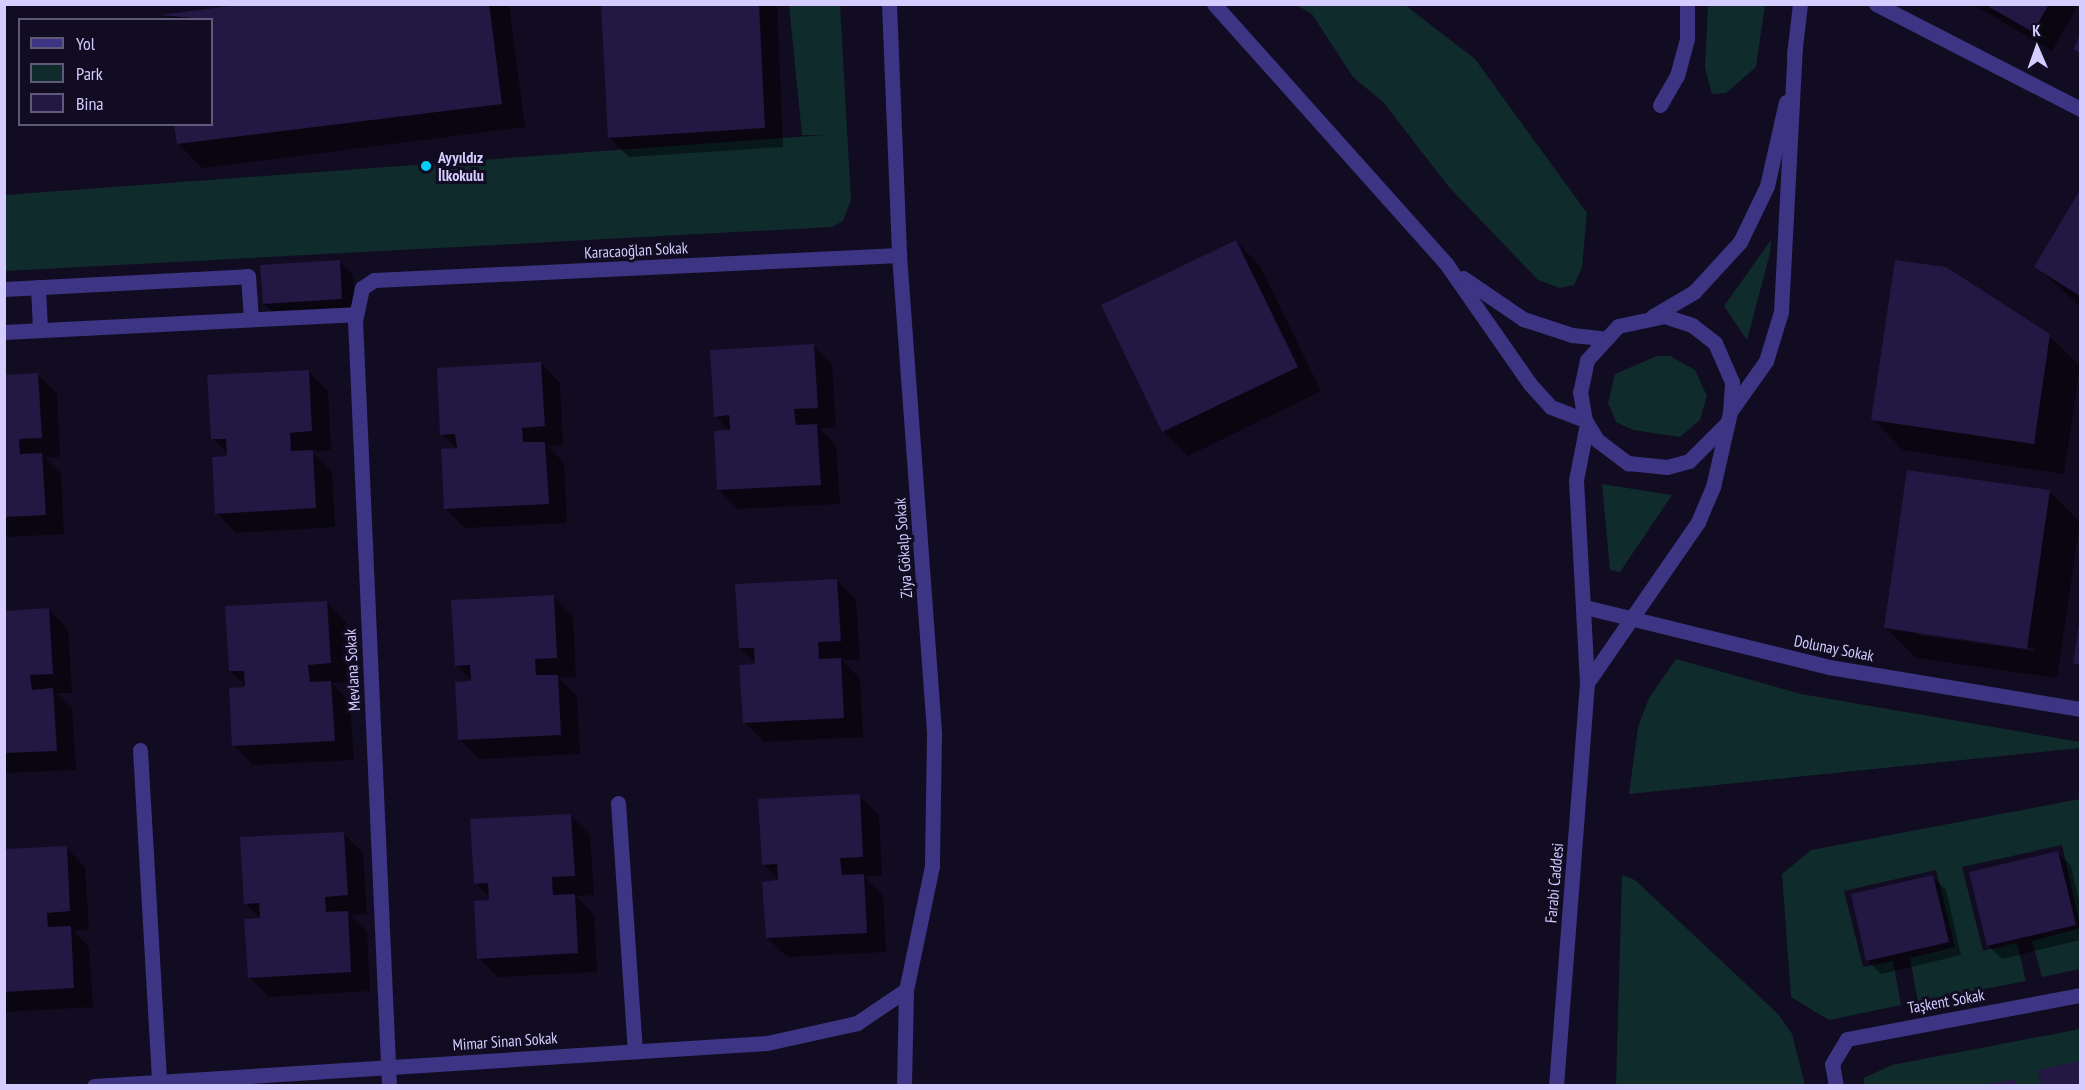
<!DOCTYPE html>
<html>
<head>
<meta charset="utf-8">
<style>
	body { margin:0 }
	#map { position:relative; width:2085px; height:1090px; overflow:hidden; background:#110c21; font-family:"PT Sans Narrow",sans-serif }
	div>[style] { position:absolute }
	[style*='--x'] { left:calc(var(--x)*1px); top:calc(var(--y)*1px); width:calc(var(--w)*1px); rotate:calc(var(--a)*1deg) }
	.green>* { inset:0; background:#0f2b2c }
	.shadow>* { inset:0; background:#0007 }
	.building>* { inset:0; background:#231743 }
	.minor>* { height:15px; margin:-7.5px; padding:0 7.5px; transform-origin:7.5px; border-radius:7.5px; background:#3d3483 }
	.dots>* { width:16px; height:16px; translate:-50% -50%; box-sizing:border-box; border:3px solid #110c21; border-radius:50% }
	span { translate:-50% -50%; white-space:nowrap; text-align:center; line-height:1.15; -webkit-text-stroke:6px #110c21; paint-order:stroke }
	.poi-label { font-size:16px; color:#d5ccff; font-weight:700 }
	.left { translate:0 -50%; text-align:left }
	.street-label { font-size:16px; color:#d5ccff }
	.frame { position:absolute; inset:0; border:6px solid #d5ccff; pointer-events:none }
	.legend { position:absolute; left:18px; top:18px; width:195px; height:108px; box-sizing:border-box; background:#110c21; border:2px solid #5f597a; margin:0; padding:8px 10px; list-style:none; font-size:18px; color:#d5ccff }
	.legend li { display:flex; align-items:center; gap:12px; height:30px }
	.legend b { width:30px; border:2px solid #5f597a }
	.north { position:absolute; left:2007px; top:18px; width:60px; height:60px; -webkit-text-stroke:4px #110c21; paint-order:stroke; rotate:358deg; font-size:16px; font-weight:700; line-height:24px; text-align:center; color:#d5ccff }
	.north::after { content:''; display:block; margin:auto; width:21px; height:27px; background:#d5ccff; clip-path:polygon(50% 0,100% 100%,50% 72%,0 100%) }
</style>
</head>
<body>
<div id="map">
	<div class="green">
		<i style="clip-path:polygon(789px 5px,840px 5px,851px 200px,843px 221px,832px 227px,5px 271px,5px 195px,823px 135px,802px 135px)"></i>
		<i style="clip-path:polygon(1296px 5px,1405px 5px,1475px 59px,1587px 213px,1582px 268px,1574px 285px,1560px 288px,1538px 280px,1449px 187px,1384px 103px,1353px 77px,1312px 14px)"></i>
		<i style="clip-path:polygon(1708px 5px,1765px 5px,1756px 67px,1726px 93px,1712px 94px,1705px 68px)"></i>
		<i style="clip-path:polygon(1771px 240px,1770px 253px,1747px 340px,1724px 306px)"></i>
		<i style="clip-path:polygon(1657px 356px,1670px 356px,1695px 370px,1707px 396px,1700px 420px,1680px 437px,1633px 430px,1616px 422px,1608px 403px,1615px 374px)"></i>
		<i style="clip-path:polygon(1602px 484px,1672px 495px,1620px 572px,1610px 570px)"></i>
		<i style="clip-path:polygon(1676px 659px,1801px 694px,2080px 742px,2080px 748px,1629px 794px,1638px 727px,1649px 698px)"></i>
		<i style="clip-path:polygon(2080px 799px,2080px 926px,2062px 845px,1962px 867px,1983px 951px,2017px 943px,2026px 981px,1918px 1002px,1910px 958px,1955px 947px,1936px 870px,1844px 891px,1863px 967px,1893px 961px,1901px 1005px,1829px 1020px,1791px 997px,1782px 874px,1811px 850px)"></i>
		<i style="clip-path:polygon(1622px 875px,1635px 880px,1778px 1014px,1792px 1034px,1805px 1085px,1616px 1085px)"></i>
		<i style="clip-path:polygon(2080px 928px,2080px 969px,2042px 977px,2032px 941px)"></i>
		<i style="clip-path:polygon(2080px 1029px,2080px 1085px,1864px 1086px,1864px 1078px,1892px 1065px)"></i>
	</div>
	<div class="shadow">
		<i style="clip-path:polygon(257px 4px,509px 4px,525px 127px,202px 168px,178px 143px,212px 124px,212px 20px,161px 17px)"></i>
		<i style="clip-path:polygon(602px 4px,777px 4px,783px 147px,629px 157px,609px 138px)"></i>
		<i style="clip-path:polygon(1972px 4px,2079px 4px,2052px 51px)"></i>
		<i style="clip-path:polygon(2080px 193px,2080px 306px,2036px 267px)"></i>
		<i style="clip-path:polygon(1236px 241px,1260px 266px,1321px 391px,1188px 456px,1164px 432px,1103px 306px)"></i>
		<i style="clip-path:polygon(339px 262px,353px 275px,355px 312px,278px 317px,264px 304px)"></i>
		<i style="clip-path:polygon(2049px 336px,2080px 366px,2064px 474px,1903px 450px,1873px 419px)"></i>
		<i style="clip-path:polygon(813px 345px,832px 365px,836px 427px,819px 428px,836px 445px,840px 504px,738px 509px,719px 490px,730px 431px,715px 416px)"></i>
		<i style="clip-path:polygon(541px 363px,560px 383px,563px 445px,548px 446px,564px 463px,567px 523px,465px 528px,445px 508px,457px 449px,442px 434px)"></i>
		<i style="clip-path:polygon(308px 371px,328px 391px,331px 450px,312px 452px,332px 471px,335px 527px,236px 533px,216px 513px,229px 455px,213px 439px)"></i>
		<i style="clip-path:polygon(38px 375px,57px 394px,60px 457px,45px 458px,61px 474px,64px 534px,4px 537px,4px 376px)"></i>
		<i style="clip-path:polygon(evenodd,2049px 491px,2080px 522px,2057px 678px,1916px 658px,1886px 628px,2049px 491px,1918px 632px,2034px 648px,2034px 651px,1918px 635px,1918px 632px)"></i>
		<i style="clip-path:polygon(837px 580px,856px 600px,860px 660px,842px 660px,860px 679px,863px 737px,764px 742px,744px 722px,758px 665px,740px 648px)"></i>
		<i style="clip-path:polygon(553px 596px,573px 616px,576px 677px,559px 678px,577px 696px,580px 754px,479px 759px,460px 740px,473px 682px,456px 665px)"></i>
		<i style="clip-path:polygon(327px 603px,346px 622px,350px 682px,332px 683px,350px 702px,354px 760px,253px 765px,234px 745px,248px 688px,230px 671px)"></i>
		<i style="clip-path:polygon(49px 610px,68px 629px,72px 693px,56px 693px,72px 709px,76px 770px,4px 773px,4px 612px)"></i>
		<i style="clip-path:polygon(2080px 626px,2080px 669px,2075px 663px)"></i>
		<i style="clip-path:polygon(859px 796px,879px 815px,882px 875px,864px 877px,883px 895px,886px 952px,787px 957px,767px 938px,781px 882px,763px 864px)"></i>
		<i style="clip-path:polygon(571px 816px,590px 835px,594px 895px,576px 896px,594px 915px,597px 972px,498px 977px,479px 958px,493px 901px,475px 883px)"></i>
		<i style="clip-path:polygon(343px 833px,363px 853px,367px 914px,350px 915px,367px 932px,370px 991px,269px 997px,249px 977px,261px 919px,245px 903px)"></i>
		<i style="clip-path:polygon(66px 847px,85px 867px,89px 930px,74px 931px,89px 947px,93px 1007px,4px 1012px,4px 850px)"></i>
		<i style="clip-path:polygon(2058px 853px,2071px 866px,2080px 906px,2080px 940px,2002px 959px,1988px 945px)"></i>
		<i style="clip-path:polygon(1932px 876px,1946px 890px,1961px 955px,1881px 974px,1867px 960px)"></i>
	</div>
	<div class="building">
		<i style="clip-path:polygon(245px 4px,489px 4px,502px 104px,177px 144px,174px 124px,212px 124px,212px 20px,160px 15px)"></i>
		<i style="clip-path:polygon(601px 4px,759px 4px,765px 128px,608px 138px)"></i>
		<i style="clip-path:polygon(1984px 4px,2049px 4px,2033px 32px)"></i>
		<i style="clip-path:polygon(2080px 35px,2080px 53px,2073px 49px)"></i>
		<i style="clip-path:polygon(2080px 190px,2080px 296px,2034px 267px)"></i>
		<i style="clip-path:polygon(1236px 240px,1298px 367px,1162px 432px,1101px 305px)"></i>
		<i style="clip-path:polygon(340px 260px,342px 299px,263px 304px,260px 265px)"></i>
		<i style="clip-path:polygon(1895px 260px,1946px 267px,2050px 334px,2034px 444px,1871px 420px)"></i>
		<i style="clip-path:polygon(814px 344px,818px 408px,794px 409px,796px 425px,817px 424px,821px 485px,717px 490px,714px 431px,730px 430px,729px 415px,714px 417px,710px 350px)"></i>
		<i style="clip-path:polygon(541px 362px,545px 426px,522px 428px,523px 442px,545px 442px,549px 504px,444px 509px,441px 449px,457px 448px,455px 434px,440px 435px,437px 368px)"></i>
		<i style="clip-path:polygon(309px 370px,312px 431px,290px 433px,291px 451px,313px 450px,316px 508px,215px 514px,212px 457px,227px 456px,226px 439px,211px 439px,207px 375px)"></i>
		<i style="clip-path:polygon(38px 373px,42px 438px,19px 439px,20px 454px,42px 453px,46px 515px,4px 517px,4px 375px)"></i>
		<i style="clip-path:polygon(1907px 470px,2050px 490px,2027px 649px,1884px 628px)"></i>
		<i style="clip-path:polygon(837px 579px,841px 641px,818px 642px,819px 659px,841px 658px,844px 718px,743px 723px,739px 665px,755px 664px,754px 648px,739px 648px,735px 584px)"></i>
		<i style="clip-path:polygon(554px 595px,557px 658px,535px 659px,536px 675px,558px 675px,561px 735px,458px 740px,455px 682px,471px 681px,470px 665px,455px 666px,451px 600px)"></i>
		<i style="clip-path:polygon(327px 601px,331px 663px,308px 665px,310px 682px,331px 681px,335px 741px,232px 746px,229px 688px,245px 687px,244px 671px,229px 671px,225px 606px)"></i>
		<i style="clip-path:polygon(49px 608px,53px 674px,30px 675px,32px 690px,53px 688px,57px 751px,4px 753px,4px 611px)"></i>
		<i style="clip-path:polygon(2079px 624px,2080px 624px,2080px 665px,2073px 663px)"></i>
		<i style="clip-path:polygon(860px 794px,863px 857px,840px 858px,842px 875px,864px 874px,867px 933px,766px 938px,762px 882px,778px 880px,777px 864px,762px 865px,758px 799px)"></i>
		<i style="clip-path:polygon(571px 814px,575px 876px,552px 877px,553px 895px,575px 894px,578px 953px,477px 959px,474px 901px,489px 900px,488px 883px,474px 884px,470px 819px)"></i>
		<i style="clip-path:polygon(344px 832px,348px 895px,325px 897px,326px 912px,348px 911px,351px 972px,248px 978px,244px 919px,260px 918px,259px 903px,244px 904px,240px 837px)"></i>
		<i style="clip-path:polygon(67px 846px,70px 911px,47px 913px,48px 927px,71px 926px,74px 988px,4px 992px,4px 849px)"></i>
		<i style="clip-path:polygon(2058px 851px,2076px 925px,1987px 946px,1969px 872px)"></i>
		<i style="clip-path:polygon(1933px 875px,1949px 942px,1866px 961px,1851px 894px)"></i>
		<i style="clip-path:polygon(2080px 1061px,2080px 1086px,2041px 1086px,2038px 1070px)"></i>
		<i style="clip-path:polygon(2015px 1079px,2017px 1086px,1988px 1086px,1988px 1084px)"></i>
	</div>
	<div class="minor">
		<i style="--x:889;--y:4;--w:251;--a:87.7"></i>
		<i style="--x:899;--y:255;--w:481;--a:85.8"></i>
		<i style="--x:934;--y:735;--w:131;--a:90.9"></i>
		<i style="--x:932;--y:866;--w:127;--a:101.8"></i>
		<i style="--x:906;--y:990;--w:96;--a:91.2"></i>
		<i style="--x:1214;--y:4;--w:350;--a:48.2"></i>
		<i style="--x:1447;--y:265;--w:145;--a:55.1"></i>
		<i style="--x:1530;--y:384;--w:31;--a:48"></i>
		<i style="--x:1551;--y:407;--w:36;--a:21"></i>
		<i style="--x:1876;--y:4;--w:229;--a:27.2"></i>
		<i style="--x:1794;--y:55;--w:51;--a:-83.3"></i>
		<i style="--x:1660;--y:105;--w:34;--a:-60"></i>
		<i style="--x:1677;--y:76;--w:39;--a:-75"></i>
		<i style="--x:1687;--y:38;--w:34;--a:-90"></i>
		<i style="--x:1463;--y:278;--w:73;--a:34.3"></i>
		<i style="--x:1523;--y:319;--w:52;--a:18.1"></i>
		<i style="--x:1572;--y:335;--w:30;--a:6"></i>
		<i style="--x:38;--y:287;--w:43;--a:87.3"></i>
		<i style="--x:4;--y:289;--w:244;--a:-3"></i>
		<i style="--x:248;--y:276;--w:43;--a:86"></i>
		<i style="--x:1653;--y:316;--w:48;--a:-30.3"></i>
		<i style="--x:1694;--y:292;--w:68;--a:-47.4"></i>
		<i style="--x:1740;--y:242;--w:62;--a:-64.3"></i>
		<i style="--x:1767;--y:186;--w:86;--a:-77.3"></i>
		<i style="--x:4;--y:332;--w:351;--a:-2.9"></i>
		<i style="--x:1732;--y:409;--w:59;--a:-54.7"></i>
		<i style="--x:1766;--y:361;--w:51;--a:-73"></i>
		<i style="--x:1781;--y:312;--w:264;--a:-87"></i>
		<i style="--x:1585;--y:607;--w:251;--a:13.8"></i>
		<i style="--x:1829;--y:667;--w:254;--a:9.5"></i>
		<i style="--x:1587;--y:683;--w:196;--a:-55.4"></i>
		<i style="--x:1698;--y:522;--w:38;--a:-67"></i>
		<i style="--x:1713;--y:487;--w:77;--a:-77.2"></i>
		<i style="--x:1730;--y:412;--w:30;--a:-86"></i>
		<i style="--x:1732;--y:382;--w:43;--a:-113.6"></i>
		<i style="--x:1715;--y:343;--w:29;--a:-142"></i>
		<i style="--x:1692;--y:325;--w:28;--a:-162"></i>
		<i style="--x:1665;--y:316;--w:48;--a:168"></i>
		<i style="--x:1618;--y:326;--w:46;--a:132.4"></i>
		<i style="--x:1587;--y:360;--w:33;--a:102"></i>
		<i style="--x:1580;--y:392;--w:28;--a:80"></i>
		<i style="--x:1585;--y:420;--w:23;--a:59"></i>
		<i style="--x:1597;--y:440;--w:39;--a:37"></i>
		<i style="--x:1628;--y:463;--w:39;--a:6"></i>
		<i style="--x:1667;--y:467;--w:23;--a:-15"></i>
		<i style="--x:1689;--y:461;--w:52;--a:-45"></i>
		<i style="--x:140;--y:750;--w:332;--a:86.7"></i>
		<i style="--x:618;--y:803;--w:249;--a:86.1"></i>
		<i style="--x:94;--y:1086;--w:674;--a:-3.66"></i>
		<i style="--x:767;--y:1043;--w:92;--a:-12.5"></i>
		<i style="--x:857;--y:1023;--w:59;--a:-34"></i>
		<i style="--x:389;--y:1086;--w:766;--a:-92.54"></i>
		<i style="--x:355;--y:321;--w:34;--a:-78"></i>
		<i style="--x:362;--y:288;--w:14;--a:-34"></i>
		<i style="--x:374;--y:280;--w:526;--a:-2.73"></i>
		<i style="--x:1556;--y:1086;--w:404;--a:-85.6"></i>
		<i style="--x:1587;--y:683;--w:203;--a:-93.1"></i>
		<i style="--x:1576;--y:480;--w:57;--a:-78.9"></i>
		<i style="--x:1836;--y:1086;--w:22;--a:-100"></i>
		<i style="--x:1832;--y:1064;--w:29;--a:-59"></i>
		<i style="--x:1847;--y:1039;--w:237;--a:-10.7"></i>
	</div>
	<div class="dots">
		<i style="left:426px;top:166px;background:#00cef7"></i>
	</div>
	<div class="poi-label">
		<span class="left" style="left:438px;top:166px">Ayyıldız<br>İlkokulu</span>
	</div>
	<div class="street-label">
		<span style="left:636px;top:250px;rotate:-3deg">Karacaoğlan Sokak</span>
		<span style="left:903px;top:548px;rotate:-94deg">Ziya Gökalp Sokak</span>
		<span style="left:1834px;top:648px;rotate:11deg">Dolunay Sokak</span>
		<span style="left:352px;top:670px;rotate:-93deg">Mevlana Sokak</span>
		<span style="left:1554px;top:883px;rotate:-85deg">Farabi Caddesi</span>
		<span style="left:1946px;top:1001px;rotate:-10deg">Taşkent Sokak</span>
		<span style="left:505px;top:1041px;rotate:-4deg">Mimar Sinan Sokak</span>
	</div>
	<div class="frame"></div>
	<ul class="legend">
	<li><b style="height:8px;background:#3d3483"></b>Yol</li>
	<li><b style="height:16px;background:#0f2b2c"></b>Park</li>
	<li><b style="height:16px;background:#231743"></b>Bina</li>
	</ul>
	<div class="north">K</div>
</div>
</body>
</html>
